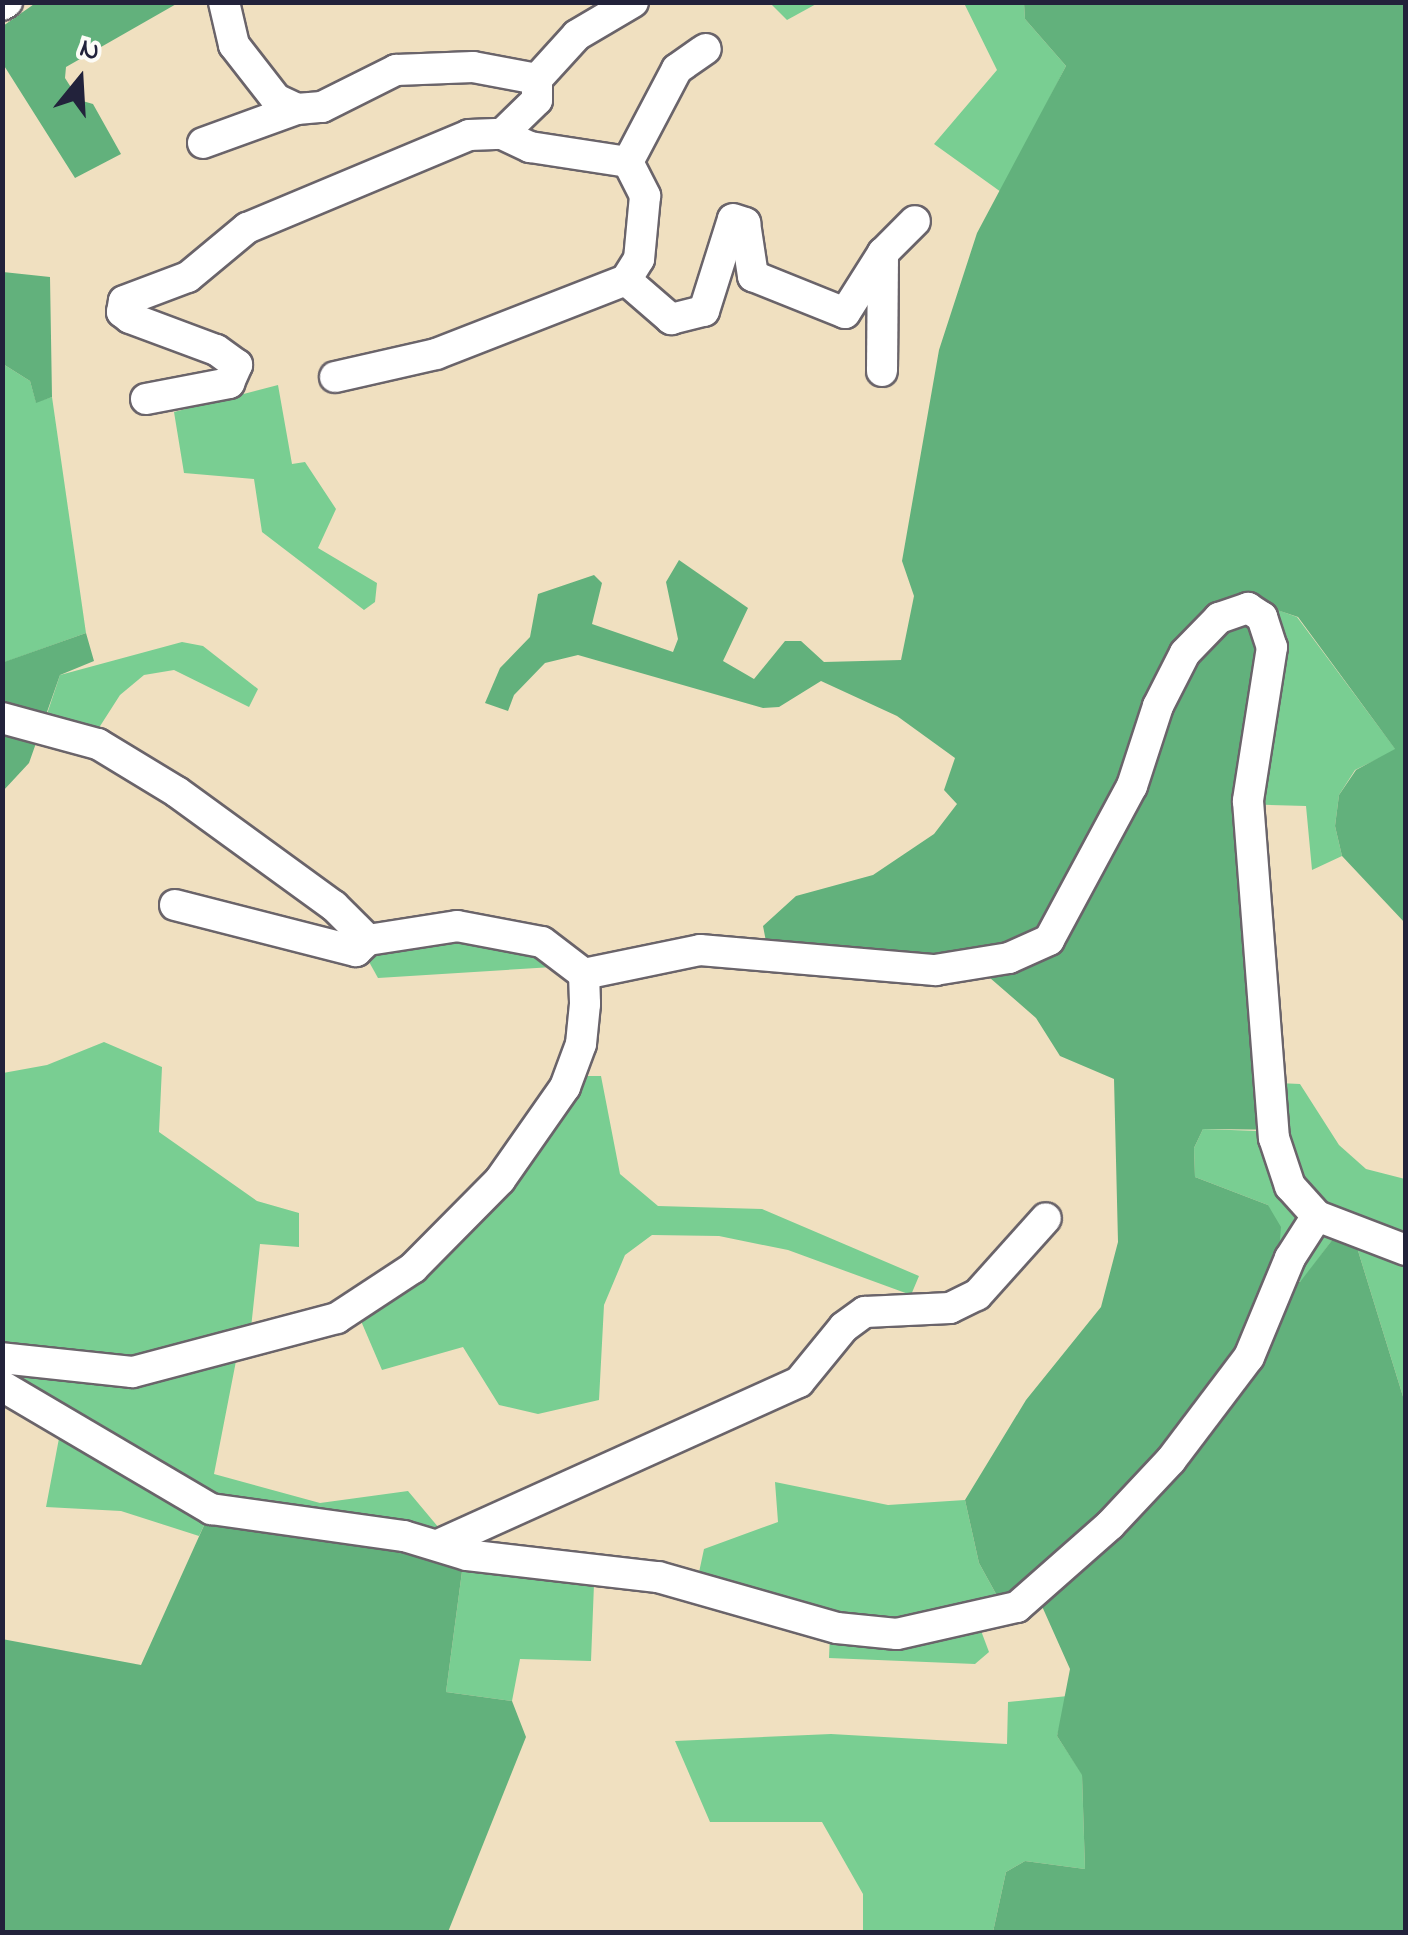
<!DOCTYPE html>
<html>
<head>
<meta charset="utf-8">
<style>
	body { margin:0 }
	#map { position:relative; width:1408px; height:1935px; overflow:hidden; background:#f0e0c0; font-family:"Indie Flower",sans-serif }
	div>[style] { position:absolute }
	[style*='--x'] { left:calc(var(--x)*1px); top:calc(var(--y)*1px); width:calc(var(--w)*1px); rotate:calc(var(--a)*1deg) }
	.green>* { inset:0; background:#79ce92 }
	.forest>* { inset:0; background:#62b17c }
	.roads { filter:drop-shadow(2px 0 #6a646a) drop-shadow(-2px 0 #6a646a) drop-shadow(0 2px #6a646a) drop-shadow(0 -2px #6a646a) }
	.minor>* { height:30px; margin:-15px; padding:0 15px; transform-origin:15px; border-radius:15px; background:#fff }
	span { translate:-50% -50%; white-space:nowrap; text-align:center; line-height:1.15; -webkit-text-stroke:10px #fdfcf7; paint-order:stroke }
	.frame { position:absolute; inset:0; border:5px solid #22223b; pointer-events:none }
	.north { position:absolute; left:30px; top:30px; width:100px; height:100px; -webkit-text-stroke:8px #fdfcf7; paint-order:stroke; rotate:18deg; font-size:28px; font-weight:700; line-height:40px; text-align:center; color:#22223b }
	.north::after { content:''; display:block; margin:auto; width:35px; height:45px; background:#22223b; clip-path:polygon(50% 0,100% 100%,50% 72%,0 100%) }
</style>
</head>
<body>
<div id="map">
	<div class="green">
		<i style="clip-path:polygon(770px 3px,818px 3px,787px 20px)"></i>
		<i style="clip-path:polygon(964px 3px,1024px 3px,1025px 19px,1066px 66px,1001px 192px,934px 144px,997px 70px)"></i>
		<i style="clip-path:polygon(3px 364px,30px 381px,36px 402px,52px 397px,86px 633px,5px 662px,3px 691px)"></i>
		<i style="clip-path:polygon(278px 385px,292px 464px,305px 462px,336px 509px,318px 548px,377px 583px,375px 602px,364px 610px,262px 532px,254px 479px,184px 473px,174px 412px)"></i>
		<i style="clip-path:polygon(1275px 609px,1297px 617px,1396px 750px,1355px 770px,1339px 795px,1335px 826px,1342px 856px,1312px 870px,1306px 806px,1242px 804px,1259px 663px,1254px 637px,1264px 614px)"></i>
		<i style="clip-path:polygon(182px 642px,203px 646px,258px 689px,249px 707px,174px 670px,144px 675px,120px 695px,95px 734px,44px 723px,60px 675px)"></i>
		<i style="clip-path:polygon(451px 936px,524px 947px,553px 967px,378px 978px,368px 960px,377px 951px)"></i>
		<i style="clip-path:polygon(104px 1042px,162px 1067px,159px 1132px,257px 1201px,299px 1213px,299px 1247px,260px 1244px,248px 1356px,236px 1361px,214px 1474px,320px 1503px,408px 1491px,444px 1534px,219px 1503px,3px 1377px,3px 1073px,47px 1065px)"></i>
		<i style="clip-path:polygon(580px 1076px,601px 1076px,620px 1174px,658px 1206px,762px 1209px,919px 1276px,911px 1295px,788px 1250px,719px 1236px,652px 1235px,625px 1255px,604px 1305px,599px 1400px,538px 1414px,499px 1405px,463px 1347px,382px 1370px,358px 1314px)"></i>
		<i style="clip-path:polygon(1278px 1083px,1300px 1084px,1339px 1145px,1366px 1169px,1405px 1179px,1405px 1242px,1336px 1235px,1301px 1282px,1277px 1265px,1268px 1205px,1195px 1177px,1194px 1148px,1203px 1129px,1282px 1132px)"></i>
		<i style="clip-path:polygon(1355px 1241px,1405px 1256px,1405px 1403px)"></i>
		<i style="clip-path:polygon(60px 1433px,206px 1521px,199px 1536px,121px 1511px,46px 1507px)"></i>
		<i style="clip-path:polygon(775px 1482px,888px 1505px,965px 1500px,979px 1563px,1001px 1603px,864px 1624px,698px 1577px,704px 1549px,778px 1522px)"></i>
		<i style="clip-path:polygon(463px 1564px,594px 1584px,591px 1661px,520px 1659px,512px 1701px,446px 1692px)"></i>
		<i style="clip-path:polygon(980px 1628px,989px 1652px,975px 1664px,829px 1658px,830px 1634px)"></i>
		<i style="clip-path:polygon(1068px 1696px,1057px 1736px,1082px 1774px,1085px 1869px,1025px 1861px,1006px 1872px,993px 1932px,863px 1932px,863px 1894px,822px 1822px,710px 1822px,675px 1741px,831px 1734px,1007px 1744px,1008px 1702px)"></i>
	</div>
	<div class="forest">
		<i style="clip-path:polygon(37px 2px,178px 3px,66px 67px,65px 78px,79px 100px,93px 104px,121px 154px,75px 178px,3px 64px,3px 26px)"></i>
		<i style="clip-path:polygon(1024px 3px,1405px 3px,1405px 923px,1342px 856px,1335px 826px,1339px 795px,1356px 770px,1395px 749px,1298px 617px,1274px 609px,1264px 614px,1254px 637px,1259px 663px,1247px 729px,1289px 1130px,1203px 1129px,1194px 1148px,1195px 1177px,1268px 1205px,1281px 1227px,1278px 1265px,1300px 1282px,1336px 1235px,1355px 1241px,1405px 1403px,1405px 1932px,993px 1932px,1006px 1872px,1025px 1861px,1085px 1869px,1082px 1775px,1057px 1736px,1070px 1669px,1041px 1604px,1001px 1603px,979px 1563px,965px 1500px,1026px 1400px,1101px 1307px,1118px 1242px,1114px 1079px,1060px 1056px,1036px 1018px,982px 971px,888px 982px,770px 962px,763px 926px,796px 896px,873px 875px,934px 834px,957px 804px,944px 790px,955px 758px,897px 716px,821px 681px,779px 707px,763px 708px,578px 655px,545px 663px,514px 695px,508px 711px,485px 703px,500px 668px,530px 637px,538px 594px,594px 575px,602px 583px,592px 624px,673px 652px,678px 639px,666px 582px,679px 560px,748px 608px,723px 661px,754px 679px,785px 641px,801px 641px,824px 662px,901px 660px,914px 596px,902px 561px,939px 350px,977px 233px,1066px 66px,1025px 19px)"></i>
		<i style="clip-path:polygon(3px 272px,50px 277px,52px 397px,36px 403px,30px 381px,3px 364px)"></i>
		<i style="clip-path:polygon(86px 633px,94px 661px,60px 675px,29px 763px,3px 791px,4px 662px)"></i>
		<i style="clip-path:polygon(206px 1521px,408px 1546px,463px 1564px,446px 1692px,512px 1701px,526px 1737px,448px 1932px,3px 1932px,2px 1639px,141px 1665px)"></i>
	</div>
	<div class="roads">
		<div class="minor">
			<i style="--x:224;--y:2;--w:44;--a:76.9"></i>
			<i style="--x:234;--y:45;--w:68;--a:52.1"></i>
			<i style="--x:276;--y:99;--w:23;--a:25"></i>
			<i style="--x:297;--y:109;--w:25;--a:-5"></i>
			<i style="--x:322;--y:107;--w:83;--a:-26.6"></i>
			<i style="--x:396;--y:70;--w:77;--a:-2.2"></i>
			<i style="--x:473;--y:67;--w:65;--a:10.6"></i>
			<i style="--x:537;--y:79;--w:21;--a:90"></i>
			<i style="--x:537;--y:100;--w:49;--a:135.8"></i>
			<i style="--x:2;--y:5;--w:6;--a:-31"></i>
			<i style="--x:537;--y:79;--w:59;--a:-47.7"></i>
			<i style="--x:577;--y:35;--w:65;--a:-30.5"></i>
			<i style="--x:203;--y:143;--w:100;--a:-19.9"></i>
			<i style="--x:628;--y:162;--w:105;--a:-62.2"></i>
			<i style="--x:677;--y:69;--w:35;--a:-35"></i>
			<i style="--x:882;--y:371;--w:118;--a:-89.5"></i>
			<i style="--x:335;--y:377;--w:104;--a:-12.8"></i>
			<i style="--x:436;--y:354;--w:204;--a:-21.3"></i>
			<i style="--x:146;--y:399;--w:85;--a:-10.9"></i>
			<i style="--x:229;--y:383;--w:20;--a:-66"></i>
			<i style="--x:237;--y:365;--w:26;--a:-144"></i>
			<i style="--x:216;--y:350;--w:92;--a:-159.6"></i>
			<i style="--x:130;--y:318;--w:10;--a:-143"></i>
			<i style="--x:122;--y:312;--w:11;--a:-80"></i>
			<i style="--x:124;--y:301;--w:68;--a:-20.6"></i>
			<i style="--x:188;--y:277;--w:77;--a:-39.7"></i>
			<i style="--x:247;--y:228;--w:241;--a:-22.7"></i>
			<i style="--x:469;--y:135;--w:33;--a:-2"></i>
			<i style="--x:502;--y:134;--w:31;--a:25"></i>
			<i style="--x:530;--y:147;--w:99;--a:8.7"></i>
			<i style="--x:628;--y:162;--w:38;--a:63"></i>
			<i style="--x:645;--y:196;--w:63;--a:95.4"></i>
			<i style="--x:639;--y:259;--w:25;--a:122"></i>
			<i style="--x:626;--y:280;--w:60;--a:40.9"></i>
			<i style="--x:671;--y:319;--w:34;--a:-14"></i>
			<i style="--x:704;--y:311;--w:96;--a:-72.5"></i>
			<i style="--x:733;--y:219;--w:13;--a:18"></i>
			<i style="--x:745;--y:223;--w:54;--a:81.4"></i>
			<i style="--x:753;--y:276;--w:99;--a:21.9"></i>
			<i style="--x:845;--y:313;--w:71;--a:-57.7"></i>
			<i style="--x:883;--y:253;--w:45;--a:-45"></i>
			<i style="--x:2;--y:718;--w:99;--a:15.2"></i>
			<i style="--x:98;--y:744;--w:92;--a:31.3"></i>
			<i style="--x:177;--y:792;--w:194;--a:36"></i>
			<i style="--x:334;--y:906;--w:48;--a:45"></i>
			<i style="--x:368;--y:940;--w:90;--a:-8.9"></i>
			<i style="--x:457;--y:926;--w:86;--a:10.7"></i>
			<i style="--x:542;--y:942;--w:53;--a:37.3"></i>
			<i style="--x:584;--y:974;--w:30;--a:88"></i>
			<i style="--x:585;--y:1004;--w:40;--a:95.7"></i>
			<i style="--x:581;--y:1044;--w:46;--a:110.4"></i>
			<i style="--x:565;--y:1087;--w:113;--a:125"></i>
			<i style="--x:500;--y:1180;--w:124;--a:134.7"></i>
			<i style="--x:413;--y:1268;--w:91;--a:146.7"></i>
			<i style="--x:337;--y:1318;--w:212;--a:165.2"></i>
			<i style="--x:132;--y:1372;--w:131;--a:-173.9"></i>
			<i style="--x:175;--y:905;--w:187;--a:14.3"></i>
			<i style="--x:356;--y:951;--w:16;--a:-43"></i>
			<i style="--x:584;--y:974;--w:118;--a:-11.7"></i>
			<i style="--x:700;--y:950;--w:236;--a:4.9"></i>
			<i style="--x:935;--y:970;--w:75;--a:-9.2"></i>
			<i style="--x:1009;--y:958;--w:44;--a:-24.2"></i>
			<i style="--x:1049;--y:940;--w:175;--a:-61.7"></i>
			<i style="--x:1132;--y:786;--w:84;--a:-72"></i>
			<i style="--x:1158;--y:706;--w:59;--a:-63"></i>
			<i style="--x:1185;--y:653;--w:49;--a:-45.8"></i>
			<i style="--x:1219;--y:618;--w:31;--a:-19"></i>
			<i style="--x:1248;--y:608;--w:17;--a:33"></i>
			<i style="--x:1262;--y:617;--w:32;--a:72"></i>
			<i style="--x:1272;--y:647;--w:156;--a:98.9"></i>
			<i style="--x:1248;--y:801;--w:338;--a:85.6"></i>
			<i style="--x:1274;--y:1138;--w:51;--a:71.6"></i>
			<i style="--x:1290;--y:1186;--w:40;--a:48"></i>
			<i style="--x:2;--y:1386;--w:243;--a:30.5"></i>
			<i style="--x:211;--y:1509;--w:195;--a:8"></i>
			<i style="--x:404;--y:1536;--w:66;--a:16.8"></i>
			<i style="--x:467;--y:1555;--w:192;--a:6.6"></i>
			<i style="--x:658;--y:1577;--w:186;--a:15.9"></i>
			<i style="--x:837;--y:1628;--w:60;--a:5.7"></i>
			<i style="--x:897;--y:1634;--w:123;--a:-12.7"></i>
			<i style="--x:1017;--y:1607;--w:124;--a:-41.4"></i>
			<i style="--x:1110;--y:1525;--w:89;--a:-46.8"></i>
			<i style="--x:1171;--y:1460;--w:129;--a:-52.9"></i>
			<i style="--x:1249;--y:1357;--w:107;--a:-67.5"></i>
			<i style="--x:1290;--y:1258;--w:50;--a:-57.3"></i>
			<i style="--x:1317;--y:1216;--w:95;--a:20.9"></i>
			<i style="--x:438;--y:1545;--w:396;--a:-24.3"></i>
			<i style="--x:799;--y:1382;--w:71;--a:-50.7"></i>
			<i style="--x:844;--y:1327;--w:26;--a:-36"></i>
			<i style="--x:865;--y:1312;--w:85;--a:-2.7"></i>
			<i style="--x:950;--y:1308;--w:30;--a:-26"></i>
			<i style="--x:977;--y:1295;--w:103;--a:-48.1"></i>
		</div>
	</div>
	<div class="frame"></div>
	<div class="north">N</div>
</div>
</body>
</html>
